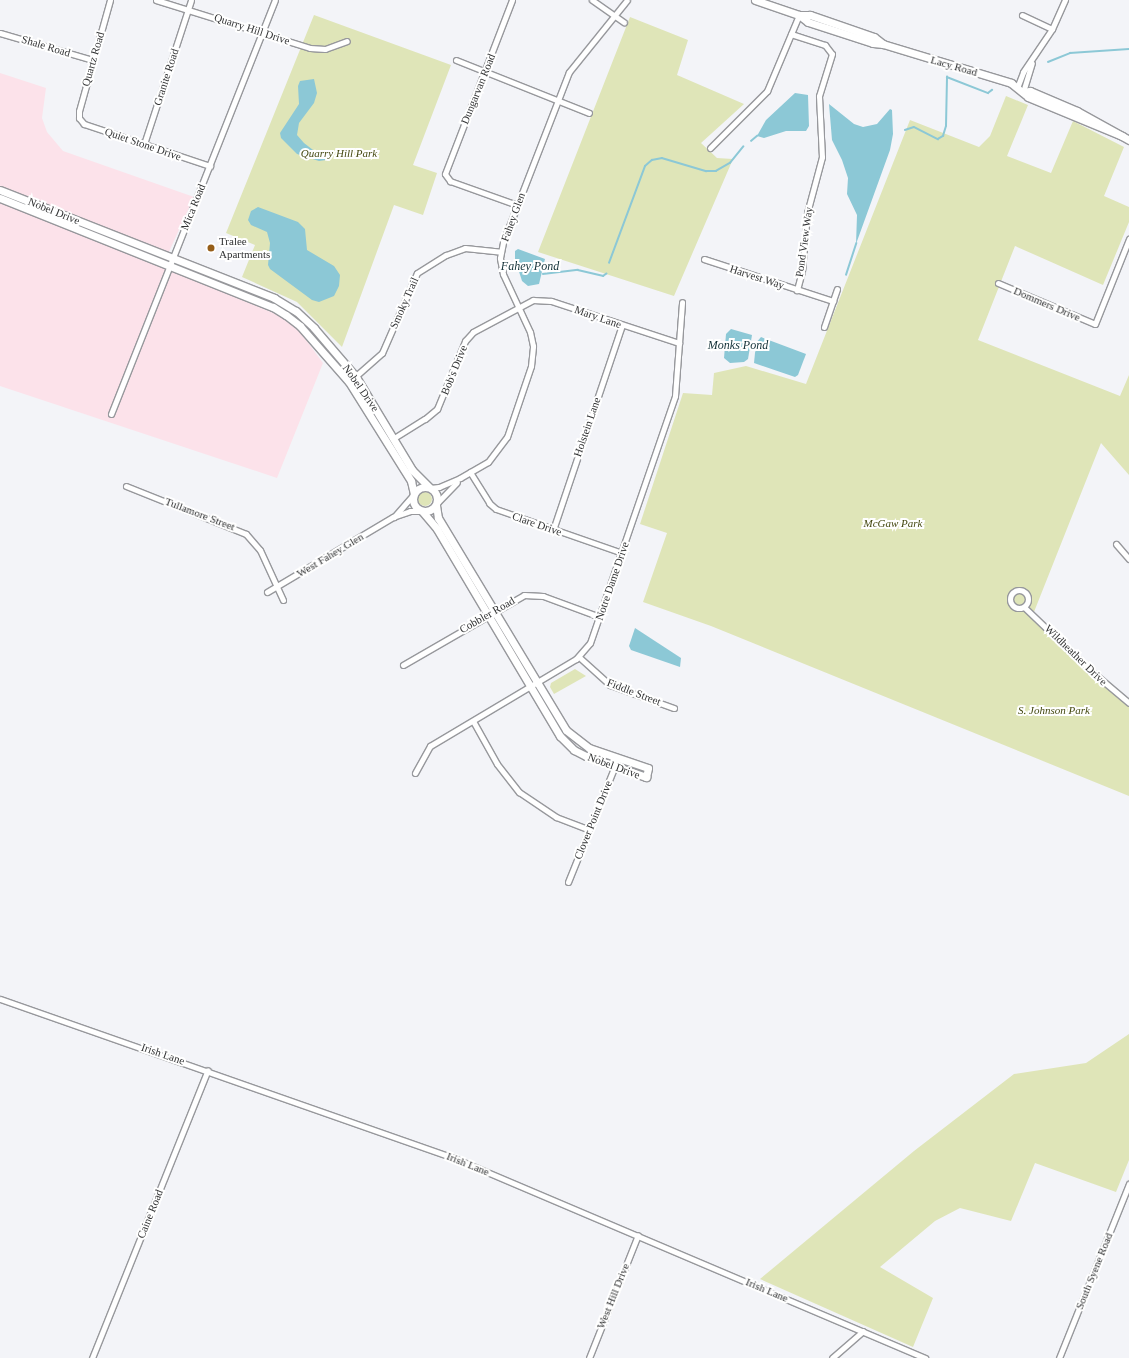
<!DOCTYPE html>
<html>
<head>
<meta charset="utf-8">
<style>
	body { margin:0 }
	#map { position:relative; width:1129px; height:1358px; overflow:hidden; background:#f3f4f8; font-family:Georgia,serif }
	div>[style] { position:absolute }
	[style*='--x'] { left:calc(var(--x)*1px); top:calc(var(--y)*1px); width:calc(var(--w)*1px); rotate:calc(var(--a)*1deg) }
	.commercial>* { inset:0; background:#fce2ea }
	.green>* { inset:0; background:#dfe5b8 }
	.round { border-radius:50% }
	.water>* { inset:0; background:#8cc8d6 }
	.stream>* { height:1.5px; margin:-0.75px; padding:0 0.75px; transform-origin:0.75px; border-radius:0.75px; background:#8cc8d6 }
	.roads { filter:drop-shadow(1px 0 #97989c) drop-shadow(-1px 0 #97989c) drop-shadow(0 1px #97989c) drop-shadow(0 -1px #97989c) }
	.street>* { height:5px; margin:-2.5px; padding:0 2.5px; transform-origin:2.5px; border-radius:2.5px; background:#fff }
	.street>.ring { margin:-2.5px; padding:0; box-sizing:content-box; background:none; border:5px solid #fff; border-radius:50% }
	.secondary>* { height:7px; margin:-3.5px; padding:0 3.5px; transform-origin:3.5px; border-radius:3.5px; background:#fff }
	.secondary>.ring { margin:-3.5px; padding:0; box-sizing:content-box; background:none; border:7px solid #fff; border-radius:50% }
	.dots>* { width:11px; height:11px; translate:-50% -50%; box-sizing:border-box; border:2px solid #fff; border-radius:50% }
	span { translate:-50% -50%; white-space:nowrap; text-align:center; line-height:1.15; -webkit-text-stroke:4px #fff; paint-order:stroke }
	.street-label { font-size:11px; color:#323334 }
	.park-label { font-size:11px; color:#454912; font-style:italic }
	.poi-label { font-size:11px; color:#323334 }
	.left { translate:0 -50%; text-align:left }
	.water-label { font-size:12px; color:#123037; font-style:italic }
</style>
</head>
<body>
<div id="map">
	<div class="commercial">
		<i style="clip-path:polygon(0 73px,46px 88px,42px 118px,47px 132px,63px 151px,194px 197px,162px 267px,283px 317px,298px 329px,323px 363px,277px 478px,0 386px)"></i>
	</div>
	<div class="green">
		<i style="clip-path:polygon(314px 15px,451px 65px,413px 165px,437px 173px,423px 215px,394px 205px,342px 347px,297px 302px,242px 277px,255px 245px,226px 233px)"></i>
		<i style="clip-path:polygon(630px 17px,688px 40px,677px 75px,744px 104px,701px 143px,717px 158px,733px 159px,674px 296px,538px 252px)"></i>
		<i style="clip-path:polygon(1006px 96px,1028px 105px,1007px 156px,1051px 173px,1073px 121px,1124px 147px,1104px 196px,1129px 207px,1129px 222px,1103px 285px,1015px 246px,978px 340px,1120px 396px,1129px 375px,1129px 475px,1101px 443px,1032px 617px,1100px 683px,1129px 707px,1129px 796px,711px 626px,643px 602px,667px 533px,640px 524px,683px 393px,712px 395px,714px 373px,746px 366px,806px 384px,910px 120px,979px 147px,990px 136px)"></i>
		<i class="round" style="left:418px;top:492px;width:14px;height:14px"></i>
		<i style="clip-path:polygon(575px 669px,586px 676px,554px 694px,550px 687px,551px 683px)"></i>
		<i style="clip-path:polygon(1129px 1034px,1129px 1160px,1116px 1192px,1035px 1163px,1011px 1221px,960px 1208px,935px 1221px,880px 1267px,933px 1298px,913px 1347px,760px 1279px,914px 1151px,1014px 1074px,1086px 1063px)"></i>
	</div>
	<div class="water">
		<i style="clip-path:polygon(314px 79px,317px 93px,314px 103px,299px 123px,297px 135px,304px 143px,326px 160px,319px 161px,297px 154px,281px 138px,280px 133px,299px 104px,298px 86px,300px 81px)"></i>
		<i style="clip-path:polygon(795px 93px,808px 95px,809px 126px,806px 131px,786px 131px,764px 138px,757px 136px,766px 120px)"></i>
		<i style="clip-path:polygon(829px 104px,854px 124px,863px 127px,877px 124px,890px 109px,892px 110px,893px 134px,890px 150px,856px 244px,857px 215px,847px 194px,848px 178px,842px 160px,832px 140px)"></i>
		<i style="clip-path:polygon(258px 207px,298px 222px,305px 229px,307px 250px,334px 266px,340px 275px,339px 286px,334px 296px,319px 302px,312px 300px,270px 269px,268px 265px,270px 243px,267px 232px,251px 225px,248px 220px,251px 211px)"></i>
		<i style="clip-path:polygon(518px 249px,545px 259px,539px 284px,528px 286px,522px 281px,515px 259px,515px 251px)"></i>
		<i style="clip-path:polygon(731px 329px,752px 335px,748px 359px,744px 362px,730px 363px,724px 358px,726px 334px)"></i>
		<i style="clip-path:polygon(761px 337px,806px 354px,798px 375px,795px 377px,754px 363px,756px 343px)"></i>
		<i style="clip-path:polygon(635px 628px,681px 658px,680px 667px,631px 650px,629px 646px)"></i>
	</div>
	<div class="stream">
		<i style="--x:1048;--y:62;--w:24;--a:-22"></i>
		<i style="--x:1070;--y:53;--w:59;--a:-3.9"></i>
		<i style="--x:905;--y:130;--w:9;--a:-18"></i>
		<i style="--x:914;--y:127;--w:27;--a:27"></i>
		<i style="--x:938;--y:139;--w:6;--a:-31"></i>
		<i style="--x:943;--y:136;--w:10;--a:-73"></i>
		<i style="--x:946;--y:126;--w:49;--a:-88.8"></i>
		<i style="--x:947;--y:77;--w:44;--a:21.3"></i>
		<i style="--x:988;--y:93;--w:5;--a:-37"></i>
		<i style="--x:751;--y:141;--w:8;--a:-40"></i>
		<i style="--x:609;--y:263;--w:103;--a:-69.6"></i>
		<i style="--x:645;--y:166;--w:9;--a:-41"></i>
		<i style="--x:652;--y:160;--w:10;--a:-11"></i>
		<i style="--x:662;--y:158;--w:46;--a:16.5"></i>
		<i style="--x:706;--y:171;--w:10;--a:0"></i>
		<i style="--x:716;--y:171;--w:16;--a:-30"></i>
		<i style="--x:730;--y:163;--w:21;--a:-51"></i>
		<i style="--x:543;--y:274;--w:35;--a:-7"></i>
		<i style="--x:578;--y:270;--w:26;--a:13"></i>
		<i style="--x:603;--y:276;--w:4;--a:-34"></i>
		<i style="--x:846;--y:275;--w:33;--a:-72"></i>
	</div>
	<div class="roads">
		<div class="street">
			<i style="--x:110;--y:0;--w:115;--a:105.6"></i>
			<i style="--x:79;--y:111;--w:7;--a:90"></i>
			<i style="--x:79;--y:118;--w:8;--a:50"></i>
			<i style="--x:84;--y:124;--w:133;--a:18.4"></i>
			<i style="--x:156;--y:0;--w:161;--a:17.3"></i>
			<i style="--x:310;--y:48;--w:15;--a:4"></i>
			<i style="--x:325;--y:49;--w:23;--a:-20"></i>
			<i style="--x:512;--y:0;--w:186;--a:111.1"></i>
			<i style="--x:445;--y:174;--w:9;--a:54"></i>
			<i style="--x:450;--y:181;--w:71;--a:19.7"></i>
			<i style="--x:592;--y:0;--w:39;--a:35"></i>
			<i style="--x:1022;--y:15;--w:33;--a:25"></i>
			<i style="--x:0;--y:33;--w:97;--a:16.2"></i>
			<i style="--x:791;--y:34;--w:36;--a:18"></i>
			<i style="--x:825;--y:45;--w:11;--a:52"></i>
			<i style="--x:832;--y:54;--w:44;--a:107.2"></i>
			<i style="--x:819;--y:96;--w:61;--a:87.2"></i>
			<i style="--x:822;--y:157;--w:58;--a:105"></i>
			<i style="--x:807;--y:213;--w:58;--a:94.9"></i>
			<i style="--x:802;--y:271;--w:20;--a:105"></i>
			<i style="--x:456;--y:60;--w:143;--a:21.7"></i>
			<i style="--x:1017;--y:88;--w:17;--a:-69"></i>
			<i style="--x:1023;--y:72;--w:52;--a:-56"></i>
			<i style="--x:1052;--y:29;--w:32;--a:-66"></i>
			<i style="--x:1023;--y:92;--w:30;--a:-73"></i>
			<i style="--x:144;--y:144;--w:151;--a:-71.9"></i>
			<i style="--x:710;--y:148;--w:81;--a:-45"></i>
			<i style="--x:767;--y:91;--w:82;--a:-67.2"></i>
			<i style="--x:704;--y:259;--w:136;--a:18"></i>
			<i style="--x:998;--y:283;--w:105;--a:22.9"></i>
			<i style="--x:1095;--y:324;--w:92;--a:-68.2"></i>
			<i style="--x:824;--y:327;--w:40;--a:-71.1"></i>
			<i style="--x:349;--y:382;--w:44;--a:-41.3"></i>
			<i style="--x:382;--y:353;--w:87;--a:-66.4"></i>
			<i style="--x:417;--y:273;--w:34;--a:-32"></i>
			<i style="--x:446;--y:255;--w:20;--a:-20"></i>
			<i style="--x:465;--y:248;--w:36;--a:6"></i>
			<i style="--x:111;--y:414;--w:445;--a:-68.4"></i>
			<i style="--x:394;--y:438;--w:36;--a:-32"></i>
			<i style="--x:425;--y:419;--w:16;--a:-40"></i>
			<i style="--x:437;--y:409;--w:74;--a:-67.6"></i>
			<i style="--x:465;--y:341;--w:12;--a:-48"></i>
			<i style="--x:473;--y:332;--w:68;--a:-28.1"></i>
			<i style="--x:533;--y:300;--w:18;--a:3"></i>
			<i style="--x:551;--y:301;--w:135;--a:18.2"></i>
			<i style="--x:470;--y:472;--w:36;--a:58"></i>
			<i style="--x:489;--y:503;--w:9;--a:41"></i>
			<i style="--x:496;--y:509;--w:133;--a:19.2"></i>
			<i style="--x:126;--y:486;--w:129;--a:21.8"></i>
			<i style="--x:246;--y:534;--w:21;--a:49"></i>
			<i style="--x:260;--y:550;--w:55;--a:65.3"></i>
			<i style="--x:430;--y:488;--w:9;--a:-6"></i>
			<i style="--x:439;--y:487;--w:23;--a:-23"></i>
			<i style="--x:460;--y:478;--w:32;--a:-30"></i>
			<i style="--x:488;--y:462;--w:31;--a:-53"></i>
			<i style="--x:507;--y:437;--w:75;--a:-71.3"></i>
			<i style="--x:531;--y:366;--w:20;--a:-84"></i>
			<i style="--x:533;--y:346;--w:14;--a:-102"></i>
			<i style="--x:530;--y:332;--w:64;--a:-115"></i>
			<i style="--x:503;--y:274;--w:16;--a:-101"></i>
			<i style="--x:500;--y:258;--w:16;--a:-79"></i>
			<i style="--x:503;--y:242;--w:182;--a:-68.8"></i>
			<i style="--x:569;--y:72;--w:92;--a:-51.1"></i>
			<i style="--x:436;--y:504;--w:30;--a:-46"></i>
			<i style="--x:394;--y:517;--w:29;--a:-49"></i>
			<i style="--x:553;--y:530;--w:216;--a:-71.4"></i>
			<i style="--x:1116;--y:544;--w:20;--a:49"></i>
			<i class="ring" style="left:1010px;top:590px;width:13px;height:13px"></i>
			<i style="--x:267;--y:592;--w:147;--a:-30.8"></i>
			<i style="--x:393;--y:517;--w:18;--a:-19"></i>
			<i style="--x:410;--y:511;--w:10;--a:0"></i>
			<i style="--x:1024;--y:607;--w:91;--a:43.7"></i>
			<i style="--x:1090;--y:670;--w:51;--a:40.2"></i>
			<i style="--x:579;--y:657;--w:42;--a:42.1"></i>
			<i style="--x:610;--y:685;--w:68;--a:19.8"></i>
			<i style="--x:403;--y:665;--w:140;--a:-30"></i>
			<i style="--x:524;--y:595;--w:19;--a:3"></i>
			<i style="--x:543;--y:596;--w:61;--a:20.2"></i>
			<i style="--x:473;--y:721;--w:49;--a:60.8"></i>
			<i style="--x:497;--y:764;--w:36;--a:52"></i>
			<i style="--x:519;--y:792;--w:45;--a:34"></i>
			<i style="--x:556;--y:817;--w:34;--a:21"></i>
			<i style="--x:415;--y:773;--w:31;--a:-61"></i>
			<i style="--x:430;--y:746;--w:170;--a:-30.8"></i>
			<i style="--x:576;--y:659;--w:21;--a:-49"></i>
			<i style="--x:590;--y:643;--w:261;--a:-71"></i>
			<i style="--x:675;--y:396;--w:94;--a:-85.7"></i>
			<i style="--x:568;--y:882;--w:134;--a:-68"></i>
			<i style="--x:0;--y:999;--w:481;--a:19.3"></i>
			<i style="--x:454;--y:1158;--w:512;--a:23.01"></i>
			<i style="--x:92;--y:1358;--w:310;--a:-68.1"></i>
			<i style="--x:589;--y:1358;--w:132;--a:-68.3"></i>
			<i style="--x:832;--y:1358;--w:41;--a:-41.1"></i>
			<i style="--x:1059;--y:1358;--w:188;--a:-68.1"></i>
		</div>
		<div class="secondary">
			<i style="--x:755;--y:0;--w:46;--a:18.8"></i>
			<i style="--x:799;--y:15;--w:11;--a:38"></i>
			<i style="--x:808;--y:22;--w:68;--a:17.9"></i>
			<i style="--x:873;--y:43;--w:10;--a:6"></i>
			<i style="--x:883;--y:44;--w:11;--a:-142"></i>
			<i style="--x:874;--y:37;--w:68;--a:-161"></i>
			<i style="--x:810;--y:15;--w:11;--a:180"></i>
			<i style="--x:883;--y:44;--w:134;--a:16.9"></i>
			<i style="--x:1011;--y:83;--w:22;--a:39"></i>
			<i style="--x:1028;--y:97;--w:102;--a:22.5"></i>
			<i style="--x:1023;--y:92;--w:7;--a:-8"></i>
			<i style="--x:1030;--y:91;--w:51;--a:23.1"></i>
			<i style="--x:1077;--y:111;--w:60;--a:29.1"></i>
			<i style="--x:0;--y:190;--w:295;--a:21.5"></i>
			<i style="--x:274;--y:298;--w:26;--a:31"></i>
			<i style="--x:296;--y:311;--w:25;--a:43"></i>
			<i style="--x:314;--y:328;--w:65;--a:49.4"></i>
			<i style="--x:356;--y:377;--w:109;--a:58.9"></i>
			<i style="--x:412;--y:470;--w:24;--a:45"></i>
			<i style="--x:0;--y:198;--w:294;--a:21.8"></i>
			<i style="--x:273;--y:307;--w:15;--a:32"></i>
			<i style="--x:286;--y:315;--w:18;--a:38"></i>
			<i style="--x:300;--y:326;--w:74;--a:48.8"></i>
			<i style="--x:349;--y:382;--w:117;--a:57.9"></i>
			<i style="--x:411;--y:481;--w:13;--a:77"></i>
			<i class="ring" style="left:413px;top:487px;width:17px;height:17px"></i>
			<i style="--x:422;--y:511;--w:23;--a:50"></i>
			<i style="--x:437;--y:529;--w:241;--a:59.3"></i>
			<i style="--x:560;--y:736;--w:20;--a:45"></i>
			<i style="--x:574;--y:750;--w:13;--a:27"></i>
			<i style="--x:586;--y:756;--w:64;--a:19.3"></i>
			<i style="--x:646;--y:777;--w:9;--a:-77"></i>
			<i style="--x:648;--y:768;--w:62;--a:-161.3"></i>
			<i style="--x:589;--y:748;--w:29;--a:-142"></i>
			<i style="--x:566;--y:730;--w:248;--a:-121.1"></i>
			<i style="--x:438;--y:518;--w:13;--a:-99"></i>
		</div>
	</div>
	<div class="dots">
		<i style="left:211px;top:248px;background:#965e19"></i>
	</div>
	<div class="street-label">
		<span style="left:252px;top:29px;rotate:18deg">Quarry Hill Drive</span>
		<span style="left:46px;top:46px;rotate:17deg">Shale Road</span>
		<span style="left:93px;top:59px;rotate:-74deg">Quartz Road</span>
		<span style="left:954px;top:66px;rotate:16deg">Lacy Road</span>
		<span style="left:166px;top:77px;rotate:-72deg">Granite Road</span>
		<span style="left:478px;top:89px;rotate:-68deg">Dungarvan Road</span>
		<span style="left:143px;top:144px;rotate:19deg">Quiet Stone Drive</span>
		<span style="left:193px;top:207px;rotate:-68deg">Mica Road</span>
		<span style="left:54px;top:211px;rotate:22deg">Nobel Drive</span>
		<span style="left:513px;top:217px;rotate:-70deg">Fahey Glen</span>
		<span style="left:804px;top:242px;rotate:-82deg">Pond View Way</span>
		<span style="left:757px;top:277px;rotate:18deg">Harvest Way</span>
		<span style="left:404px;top:303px;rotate:-66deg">Smoky Trail</span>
		<span style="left:1047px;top:304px;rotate:23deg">Dommers Drive</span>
		<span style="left:598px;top:317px;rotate:19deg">Mary Lane</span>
		<span style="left:454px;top:370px;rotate:-68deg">Bob's Drive</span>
		<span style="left:361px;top:388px;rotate:55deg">Nobel Drive</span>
		<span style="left:587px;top:427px;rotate:-71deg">Holstein Lane</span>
		<span style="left:200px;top:514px;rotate:21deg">Tullamore Street</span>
		<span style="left:537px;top:524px;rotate:19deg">Clare Drive</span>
		<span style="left:330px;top:555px;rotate:-31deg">West Fahey Glen</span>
		<span style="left:612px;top:581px;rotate:-71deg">Notre Dame Drive</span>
		<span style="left:487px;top:615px;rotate:-30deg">Cobbler Road</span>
		<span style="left:1076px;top:655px;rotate:44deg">Wildheather Drive</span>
		<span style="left:634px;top:692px;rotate:21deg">Fiddle Street</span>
		<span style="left:614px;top:766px;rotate:20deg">Nobel Drive</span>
		<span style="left:593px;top:820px;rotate:-68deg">Clover Point Drive</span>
		<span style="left:163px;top:1054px;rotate:19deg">Irish Lane</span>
		<span style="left:468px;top:1164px;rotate:22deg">Irish Lane</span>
		<span style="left:150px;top:1214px;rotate:-68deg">Caine Road</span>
		<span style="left:1094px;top:1271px;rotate:-68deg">South Syene Road</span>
		<span style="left:767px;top:1290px;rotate:23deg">Irish Lane</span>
		<span style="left:613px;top:1296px;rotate:-68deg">West Hill Drive</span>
	</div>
	<div class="park-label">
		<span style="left:339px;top:153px">Quarry Hill Park</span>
		<span style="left:893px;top:523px">McGaw Park</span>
		<span style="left:1054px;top:710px">S. Johnson Park</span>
	</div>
	<div class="poi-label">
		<span class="left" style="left:219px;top:248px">Tralee<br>Apartments</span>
	</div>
	<div class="water-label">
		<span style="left:530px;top:267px">Fahey Pond</span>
		<span style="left:738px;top:346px">Monks Pond</span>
	</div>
</div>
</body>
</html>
